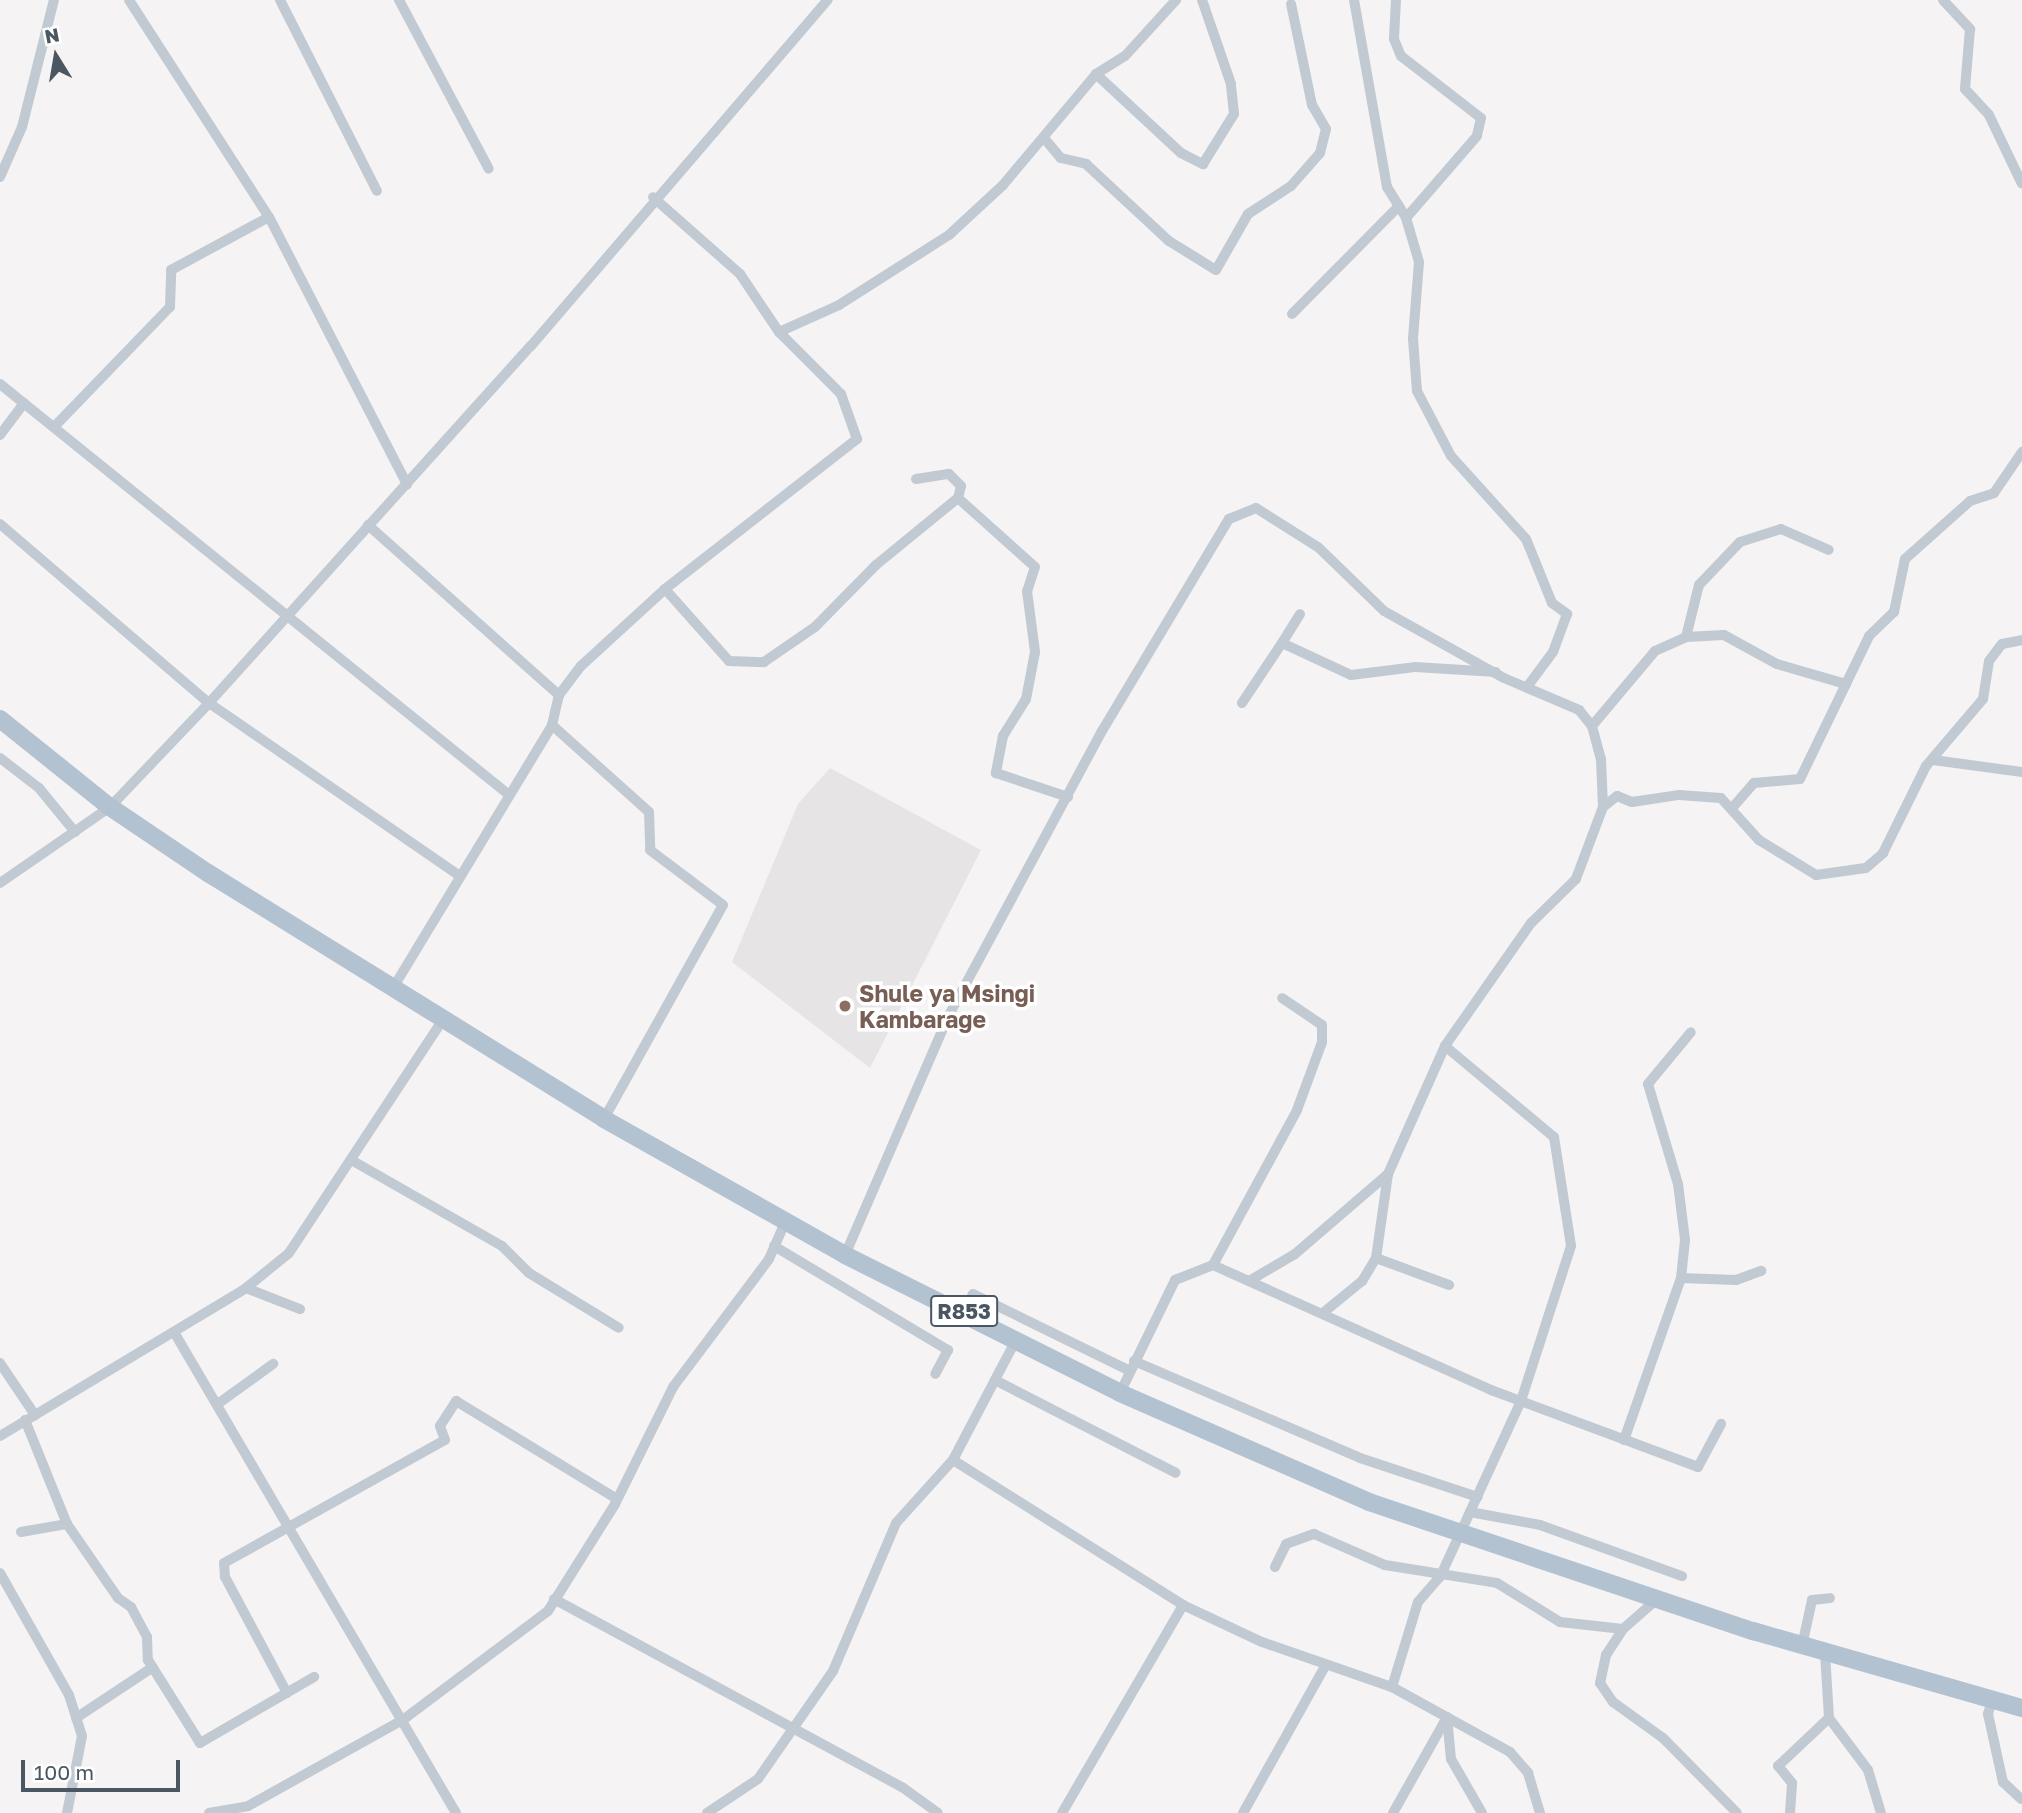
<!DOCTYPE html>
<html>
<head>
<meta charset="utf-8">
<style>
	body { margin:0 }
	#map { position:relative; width:2022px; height:1813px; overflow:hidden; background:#f5f3f3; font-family:"Golos Text",sans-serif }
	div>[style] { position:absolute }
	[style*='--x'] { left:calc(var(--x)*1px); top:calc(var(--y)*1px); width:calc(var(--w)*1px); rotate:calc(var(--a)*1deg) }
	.education>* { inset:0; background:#e6e4e5 }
	.minor>* { height:10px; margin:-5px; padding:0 5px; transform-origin:5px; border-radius:5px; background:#c1cad2 }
	.primary>* { height:18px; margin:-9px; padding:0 9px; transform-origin:9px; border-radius:9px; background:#b3c2d1 }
	.dots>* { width:19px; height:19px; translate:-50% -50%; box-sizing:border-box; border:4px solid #fff; border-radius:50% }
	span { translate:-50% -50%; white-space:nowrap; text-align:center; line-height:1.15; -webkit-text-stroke:7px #fff; paint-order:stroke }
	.shield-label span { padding:2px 5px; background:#fff; border:2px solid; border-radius:5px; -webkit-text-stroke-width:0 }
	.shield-label { font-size:21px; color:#4a5661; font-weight:700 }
	.education-label { font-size:23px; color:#785e54; font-weight:700 }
	.left { translate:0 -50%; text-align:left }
	.north { position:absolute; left:21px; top:21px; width:70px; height:70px; -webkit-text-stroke:5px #fff; paint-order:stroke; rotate:349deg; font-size:19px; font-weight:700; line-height:28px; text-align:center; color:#4a5661 }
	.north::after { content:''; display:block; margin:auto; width:24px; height:32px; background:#4a5661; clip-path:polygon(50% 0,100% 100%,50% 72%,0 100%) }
	.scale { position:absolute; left:21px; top:1760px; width:159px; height:32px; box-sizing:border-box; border:4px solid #4a5661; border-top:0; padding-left:9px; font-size:21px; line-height:24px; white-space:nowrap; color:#4a5661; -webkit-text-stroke:5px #fff; paint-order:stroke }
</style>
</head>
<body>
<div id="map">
	<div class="education">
		<i style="clip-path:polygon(830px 768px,981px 850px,870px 1068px,732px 962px,798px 804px)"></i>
	</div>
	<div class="minor">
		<i style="--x:129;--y:0;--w:258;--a:57.2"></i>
		<i style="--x:269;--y:217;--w:301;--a:62.7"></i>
		<i style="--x:280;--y:0;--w:214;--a:63.1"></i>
		<i style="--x:399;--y:0;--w:191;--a:62"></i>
		<i style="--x:1354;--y:0;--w:190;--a:80"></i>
		<i style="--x:1387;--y:187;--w:36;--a:58"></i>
		<i style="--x:1406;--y:218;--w:46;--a:73.5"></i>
		<i style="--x:1419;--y:262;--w:77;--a:94.5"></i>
		<i style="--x:1413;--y:339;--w:52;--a:85.6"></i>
		<i style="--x:1417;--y:391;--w:73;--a:62.4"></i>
		<i style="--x:1451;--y:456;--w:112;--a:47.9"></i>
		<i style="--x:1526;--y:539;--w:69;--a:67.9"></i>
		<i style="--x:1552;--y:603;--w:19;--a:36"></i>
		<i style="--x:1567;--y:614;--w:40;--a:110.2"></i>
		<i style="--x:1553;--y:652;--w:44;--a:126.6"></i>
		<i style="--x:1396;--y:0;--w:39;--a:93"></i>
		<i style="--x:1394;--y:39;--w:18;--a:68"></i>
		<i style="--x:1401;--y:56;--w:101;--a:37.8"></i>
		<i style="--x:1481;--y:118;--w:18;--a:103"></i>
		<i style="--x:1477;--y:136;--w:108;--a:130.9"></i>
		<i style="--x:1943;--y:0;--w:40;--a:47"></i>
		<i style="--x:1970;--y:29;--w:60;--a:94.8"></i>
		<i style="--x:1965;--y:89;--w:35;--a:47"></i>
		<i style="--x:1989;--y:115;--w:76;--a:64.4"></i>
		<i style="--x:1096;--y:74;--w:116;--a:42.9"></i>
		<i style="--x:1181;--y:153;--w:25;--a:27"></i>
		<i style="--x:1203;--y:164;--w:59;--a:-58.2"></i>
		<i style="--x:1234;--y:114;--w:30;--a:-96"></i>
		<i style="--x:1231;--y:84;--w:89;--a:-109"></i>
		<i style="--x:1044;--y:138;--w:26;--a:50"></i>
		<i style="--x:1061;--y:158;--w:26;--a:13"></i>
		<i style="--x:1086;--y:164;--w:113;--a:42.9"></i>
		<i style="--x:1169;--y:241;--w:55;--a:31.7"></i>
		<i style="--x:1216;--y:270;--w:64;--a:-60.3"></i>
		<i style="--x:1248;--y:214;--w:51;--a:-33.1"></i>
		<i style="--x:1291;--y:186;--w:44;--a:-48.7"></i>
		<i style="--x:1320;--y:153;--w:25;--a:-76"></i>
		<i style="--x:1326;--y:129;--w:28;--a:-120"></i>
		<i style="--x:1312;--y:105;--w:103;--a:-101.7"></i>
		<i style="--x:0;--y:177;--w:55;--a:-66.3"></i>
		<i style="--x:22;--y:127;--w:131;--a:-75.9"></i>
		<i style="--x:1292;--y:314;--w:152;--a:-45.3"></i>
		<i style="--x:779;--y:332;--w:66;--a:-24.2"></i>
		<i style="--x:839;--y:305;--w:130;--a:-32.5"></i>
		<i style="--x:949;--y:235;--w:74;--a:-42.8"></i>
		<i style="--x:1003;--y:185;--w:145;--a:-50"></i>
		<i style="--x:1096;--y:74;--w:34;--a:-32"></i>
		<i style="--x:1125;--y:56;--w:76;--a:-47.7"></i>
		<i style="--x:0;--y:384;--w:653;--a:38.91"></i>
		<i style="--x:54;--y:427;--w:167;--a:-46"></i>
		<i style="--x:170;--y:307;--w:37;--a:-88"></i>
		<i style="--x:171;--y:270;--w:111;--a:-28.4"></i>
		<i style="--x:0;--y:435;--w:40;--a:-53"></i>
		<i style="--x:916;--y:479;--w:33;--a:-9"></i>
		<i style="--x:949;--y:474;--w:17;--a:45"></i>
		<i style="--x:961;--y:486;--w:12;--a:104"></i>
		<i style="--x:958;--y:498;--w:103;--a:41.9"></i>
		<i style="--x:1035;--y:567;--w:25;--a:108"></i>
		<i style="--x:1027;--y:591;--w:62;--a:82.5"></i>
		<i style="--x:1035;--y:652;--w:48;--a:100.8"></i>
		<i style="--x:1026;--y:699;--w:44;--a:121.9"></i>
		<i style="--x:1003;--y:736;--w:38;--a:101"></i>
		<i style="--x:996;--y:773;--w:76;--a:18.4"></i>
		<i style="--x:0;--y:524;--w:275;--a:40.6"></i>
		<i style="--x:209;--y:703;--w:301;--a:34.6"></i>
		<i style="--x:368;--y:525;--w:256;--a:41.7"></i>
		<i style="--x:665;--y:589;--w:96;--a:48.4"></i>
		<i style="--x:729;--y:661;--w:35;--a:2"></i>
		<i style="--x:764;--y:662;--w:62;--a:-34.5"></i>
		<i style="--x:815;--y:627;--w:87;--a:-45.5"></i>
		<i style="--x:876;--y:565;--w:106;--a:-39.3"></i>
		<i style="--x:1686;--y:637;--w:54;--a:-76"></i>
		<i style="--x:1699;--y:585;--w:59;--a:-46.4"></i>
		<i style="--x:1740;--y:542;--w:43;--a:-17.6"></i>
		<i style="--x:1781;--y:529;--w:52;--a:23.6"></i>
		<i style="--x:1282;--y:643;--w:34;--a:-58"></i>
		<i style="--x:1242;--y:703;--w:72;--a:-56.3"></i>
		<i style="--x:1282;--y:643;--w:76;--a:24.9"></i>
		<i style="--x:1351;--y:675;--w:64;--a:-7.1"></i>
		<i style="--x:1415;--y:667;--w:81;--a:3.5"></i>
		<i style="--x:552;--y:725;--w:130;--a:41.9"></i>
		<i style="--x:649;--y:812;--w:38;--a:88"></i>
		<i style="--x:650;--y:850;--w:91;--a:37"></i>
		<i style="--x:723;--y:905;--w:245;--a:119.1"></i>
		<i style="--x:1592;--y:726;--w:98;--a:-50"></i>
		<i style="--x:1655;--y:651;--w:34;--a:-24"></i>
		<i style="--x:1686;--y:637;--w:38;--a:-3"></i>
		<i style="--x:1724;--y:635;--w:60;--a:28.7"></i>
		<i style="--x:1777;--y:664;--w:72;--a:16.2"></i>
		<i style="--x:0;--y:758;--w:49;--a:37.6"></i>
		<i style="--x:39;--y:788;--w:57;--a:50.7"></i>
		<i style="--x:1933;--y:760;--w:90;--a:7.7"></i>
		<i style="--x:1603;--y:807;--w:18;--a:-38"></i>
		<i style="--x:1617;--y:796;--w:16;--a:22"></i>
		<i style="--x:1632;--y:802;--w:48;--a:-8.5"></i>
		<i style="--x:1679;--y:795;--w:42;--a:4.1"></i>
		<i style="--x:1721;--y:798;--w:57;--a:47.9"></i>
		<i style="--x:1759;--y:840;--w:67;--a:31.6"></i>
		<i style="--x:1816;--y:875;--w:50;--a:-8"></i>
		<i style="--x:1866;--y:868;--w:23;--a:-41"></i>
		<i style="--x:1883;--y:853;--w:97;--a:-63.7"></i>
		<i style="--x:1926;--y:766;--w:88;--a:-49.6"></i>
		<i style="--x:1983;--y:699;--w:38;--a:-81"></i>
		<i style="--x:1989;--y:661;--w:21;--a:-53"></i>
		<i style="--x:2002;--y:644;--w:20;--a:-11"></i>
		<i style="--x:1733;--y:807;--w:32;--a:-49"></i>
		<i style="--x:1754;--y:783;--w:46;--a:-5"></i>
		<i style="--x:1800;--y:779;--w:159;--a:-64.2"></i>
		<i style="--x:1869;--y:636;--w:35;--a:-44"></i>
		<i style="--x:1894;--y:612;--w:54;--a:-78.3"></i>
		<i style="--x:1905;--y:559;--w:87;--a:-41.7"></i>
		<i style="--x:1970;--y:501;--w:25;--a:-18"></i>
		<i style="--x:1994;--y:493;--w:50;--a:-55.7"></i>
		<i style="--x:0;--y:883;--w:134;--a:-34.6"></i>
		<i style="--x:110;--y:807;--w:144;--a:-46.4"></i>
		<i style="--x:209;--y:703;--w:481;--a:-48"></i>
		<i style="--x:531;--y:346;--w:456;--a:-49.4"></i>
		<i style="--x:393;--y:988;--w:307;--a:-58.8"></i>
		<i style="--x:552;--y:725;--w:31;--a:-77"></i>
		<i style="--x:559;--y:695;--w:36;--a:-53"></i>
		<i style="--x:581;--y:666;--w:114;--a:-42.5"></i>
		<i style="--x:665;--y:589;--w:244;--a:-38"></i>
		<i style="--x:857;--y:439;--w:48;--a:-109.6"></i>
		<i style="--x:841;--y:394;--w:88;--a:-135"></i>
		<i style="--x:779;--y:332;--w:70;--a:-123.9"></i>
		<i style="--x:740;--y:274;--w:116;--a:-138.5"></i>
		<i style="--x:1445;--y:1046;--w:142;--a:39.9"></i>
		<i style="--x:1554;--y:1137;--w:110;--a:81.1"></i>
		<i style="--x:1571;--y:1246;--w:163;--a:107.9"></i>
		<i style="--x:1521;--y:1401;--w:122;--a:114.7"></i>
		<i style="--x:353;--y:1161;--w:172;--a:29.7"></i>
		<i style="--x:502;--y:1246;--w:38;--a:45"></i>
		<i style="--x:529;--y:1273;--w:105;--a:31.4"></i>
		<i style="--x:774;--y:1246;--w:203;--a:30.9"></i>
		<i style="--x:948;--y:1350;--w:27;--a:118"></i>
		<i style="--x:845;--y:1255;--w:262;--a:-66.6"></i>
		<i style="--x:949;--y:1015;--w:323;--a:-61.7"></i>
		<i style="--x:1102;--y:731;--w:247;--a:-59.1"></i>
		<i style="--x:1229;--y:519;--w:29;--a:-22"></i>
		<i style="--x:1256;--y:508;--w:73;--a:32.2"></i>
		<i style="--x:1318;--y:547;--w:92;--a:44.1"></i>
		<i style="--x:1384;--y:611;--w:137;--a:29.2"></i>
		<i style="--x:1504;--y:678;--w:82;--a:23.1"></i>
		<i style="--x:1579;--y:710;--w:21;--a:51"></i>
		<i style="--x:1592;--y:726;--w:34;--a:75"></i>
		<i style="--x:1601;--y:759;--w:48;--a:87.6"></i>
		<i style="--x:1603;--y:807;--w:77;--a:110.6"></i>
		<i style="--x:1576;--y:879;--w:63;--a:135.6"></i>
		<i style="--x:1531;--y:923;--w:150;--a:125"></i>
		<i style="--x:1445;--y:1046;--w:140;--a:114"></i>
		<i style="--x:1388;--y:1174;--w:85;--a:98.1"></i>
		<i style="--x:1376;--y:1258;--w:27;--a:121"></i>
		<i style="--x:1362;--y:1281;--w:50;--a:140.6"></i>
		<i style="--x:1376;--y:1258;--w:78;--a:20.3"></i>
		<i style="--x:1213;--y:1265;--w:176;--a:-61.5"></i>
		<i style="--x:1297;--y:1110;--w:72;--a:-69.8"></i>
		<i style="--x:1322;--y:1042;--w:17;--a:-90"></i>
		<i style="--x:1322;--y:1025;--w:48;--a:-146"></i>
		<i style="--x:1681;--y:1278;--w:55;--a:2.1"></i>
		<i style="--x:1736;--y:1280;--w:27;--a:-20"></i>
		<i style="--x:1249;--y:1281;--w:53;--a:-30.4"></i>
		<i style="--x:1295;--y:1254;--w:123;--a:-40.7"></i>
		<i style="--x:246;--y:1288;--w:58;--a:21.3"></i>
		<i style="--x:964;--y:1311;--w:19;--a:-62"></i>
		<i style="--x:973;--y:1294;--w:175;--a:26.1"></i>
		<i style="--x:174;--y:1332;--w:558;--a:59.62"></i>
		<i style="--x:1017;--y:1338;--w:138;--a:117.7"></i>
		<i style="--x:953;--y:1460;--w:272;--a:32.2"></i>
		<i style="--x:1183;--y:1605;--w:87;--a:25.1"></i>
		<i style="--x:1262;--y:1642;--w:138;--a:19.1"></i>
		<i style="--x:1392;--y:1687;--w:135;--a:28.8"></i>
		<i style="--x:1510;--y:1752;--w:28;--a:49"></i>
		<i style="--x:1528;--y:1773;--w:42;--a:73.3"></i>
		<i style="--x:1134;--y:1361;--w:246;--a:23.2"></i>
		<i style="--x:1360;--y:1458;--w:124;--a:18.3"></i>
		<i style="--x:0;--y:1363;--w:63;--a:56.1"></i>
		<i style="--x:995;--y:1380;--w:203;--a:27.2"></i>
		<i style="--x:1120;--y:1393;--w:126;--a:-64"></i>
		<i style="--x:1175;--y:1280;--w:41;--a:-21.5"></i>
		<i style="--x:1213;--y:1265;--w:305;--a:24.2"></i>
		<i style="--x:1491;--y:1390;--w:221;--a:20.4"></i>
		<i style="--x:1698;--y:1467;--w:49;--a:-61.9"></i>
		<i style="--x:219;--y:1403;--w:67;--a:-35.8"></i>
		<i style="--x:25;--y:1420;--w:112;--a:68"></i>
		<i style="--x:67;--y:1524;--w:90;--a:55.4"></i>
		<i style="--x:118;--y:1598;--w:16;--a:35"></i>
		<i style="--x:131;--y:1607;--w:34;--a:62"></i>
		<i style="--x:147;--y:1637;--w:23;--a:88"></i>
		<i style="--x:148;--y:1660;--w:98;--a:57.9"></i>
		<i style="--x:200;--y:1743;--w:132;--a:-30.1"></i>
		<i style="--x:0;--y:1436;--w:287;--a:-31"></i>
		<i style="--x:246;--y:1288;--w:55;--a:-39.1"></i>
		<i style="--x:289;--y:1253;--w:284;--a:-56.6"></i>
		<i style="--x:1624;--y:1440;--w:172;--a:-70.6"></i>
		<i style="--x:1681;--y:1278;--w:38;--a:-84"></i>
		<i style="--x:1685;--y:1240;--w:56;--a:-97.1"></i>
		<i style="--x:1678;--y:1184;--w:104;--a:-106.7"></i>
		<i style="--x:1648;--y:1084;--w:67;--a:-50.4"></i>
		<i style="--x:21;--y:1532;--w:47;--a:-9.9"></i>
		<i style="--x:1275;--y:1567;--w:25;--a:-64"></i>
		<i style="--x:1286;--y:1544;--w:30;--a:-20"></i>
		<i style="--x:1314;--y:1534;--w:77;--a:23.6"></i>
		<i style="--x:1385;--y:1565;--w:113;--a:9.1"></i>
		<i style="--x:1497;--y:1583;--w:74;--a:31.8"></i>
		<i style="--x:1560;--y:1622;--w:63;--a:6.3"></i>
		<i style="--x:1623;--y:1629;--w:44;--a:-41.3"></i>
		<i style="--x:0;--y:1573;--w:140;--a:60.5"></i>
		<i style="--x:69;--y:1695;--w:43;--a:72.4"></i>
		<i style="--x:82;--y:1736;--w:78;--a:101"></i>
		<i style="--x:554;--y:1599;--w:396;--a:28.4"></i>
		<i style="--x:902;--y:1787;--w:44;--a:35.8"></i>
		<i style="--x:1623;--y:1629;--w:31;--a:123"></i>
		<i style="--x:1606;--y:1655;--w:29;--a:102"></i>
		<i style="--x:1600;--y:1683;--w:23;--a:56"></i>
		<i style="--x:1613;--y:1702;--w:62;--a:35.8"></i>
		<i style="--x:1663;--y:1738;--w:105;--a:45.4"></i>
		<i style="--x:1802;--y:1646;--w:47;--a:-77.7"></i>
		<i style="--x:1812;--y:1600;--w:18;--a:-6"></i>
		<i style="--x:1392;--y:1687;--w:89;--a:-73"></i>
		<i style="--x:1418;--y:1602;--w:33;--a:-49"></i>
		<i style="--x:1440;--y:1577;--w:72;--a:-65.2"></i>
		<i style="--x:1470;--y:1512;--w:71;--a:10.5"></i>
		<i style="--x:1540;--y:1525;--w:151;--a:19.8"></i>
		<i style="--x:287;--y:1693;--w:132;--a:-118.1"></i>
		<i style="--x:225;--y:1577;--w:14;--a:-94"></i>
		<i style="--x:224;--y:1563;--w:253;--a:-29.1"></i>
		<i style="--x:445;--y:1440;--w:15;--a:-110"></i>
		<i style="--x:440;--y:1426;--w:30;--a:-57"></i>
		<i style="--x:456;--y:1401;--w:188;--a:31.3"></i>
		<i style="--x:1992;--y:1700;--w:15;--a:106"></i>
		<i style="--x:1988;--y:1714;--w:70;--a:77.6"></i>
		<i style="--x:2003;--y:1782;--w:25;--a:43"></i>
		<i style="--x:1447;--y:1717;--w:42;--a:84.6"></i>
		<i style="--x:1451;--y:1759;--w:62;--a:60.1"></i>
		<i style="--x:76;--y:1718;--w:92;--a:-33.5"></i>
		<i style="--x:1829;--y:1718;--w:65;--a:53.1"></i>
		<i style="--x:1868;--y:1770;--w:45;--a:73.2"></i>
		<i style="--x:209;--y:1813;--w:40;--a:-10"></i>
		<i style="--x:248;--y:1806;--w:179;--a:-29.1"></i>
		<i style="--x:404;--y:1719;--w:180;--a:-36.9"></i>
		<i style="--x:548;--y:1611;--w:126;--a:-57.9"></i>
		<i style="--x:615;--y:1504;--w:131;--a:-63.6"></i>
		<i style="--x:673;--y:1387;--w:160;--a:-53.1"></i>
		<i style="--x:769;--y:1259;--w:45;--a:-66.3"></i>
		<i style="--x:707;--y:1813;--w:61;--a:-33.7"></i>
		<i style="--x:758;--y:1779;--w:131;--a:-55.2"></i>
		<i style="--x:833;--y:1671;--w:161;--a:-66.9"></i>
		<i style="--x:896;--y:1523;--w:85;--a:-47.9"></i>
		<i style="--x:1062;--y:1813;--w:241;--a:-59.8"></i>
		<i style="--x:1243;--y:1813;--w:168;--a:-60.8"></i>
		<i style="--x:1393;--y:1813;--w:110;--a:-60.6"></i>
		<i style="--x:1790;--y:1813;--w:30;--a:-86"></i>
		<i style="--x:1792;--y:1783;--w:22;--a:-129"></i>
		<i style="--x:1778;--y:1766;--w:70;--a:-43.3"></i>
		<i style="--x:1829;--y:1718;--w:66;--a:-93.5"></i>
	</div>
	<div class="primary">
		<i style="--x:0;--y:719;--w:141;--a:38.7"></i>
		<i style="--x:110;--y:807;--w:118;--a:34"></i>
		<i style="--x:208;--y:873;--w:466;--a:31.8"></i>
		<i style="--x:604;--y:1119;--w:277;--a:29.4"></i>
		<i style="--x:845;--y:1255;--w:308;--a:26.6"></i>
		<i style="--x:1120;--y:1393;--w:272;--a:23.6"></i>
		<i style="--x:1369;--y:1502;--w:405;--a:18.6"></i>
		<i style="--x:1753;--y:1631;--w:280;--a:16"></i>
	</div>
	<div class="dots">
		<i style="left:845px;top:1006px;background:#8d6e63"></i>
	</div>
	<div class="shield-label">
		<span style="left:964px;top:1311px">R853</span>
	</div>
	<div class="education-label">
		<span class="left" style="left:859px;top:1006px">Shule ya Msingi<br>Kambarage</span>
	</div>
	<div class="north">N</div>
	<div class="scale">100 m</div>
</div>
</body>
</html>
